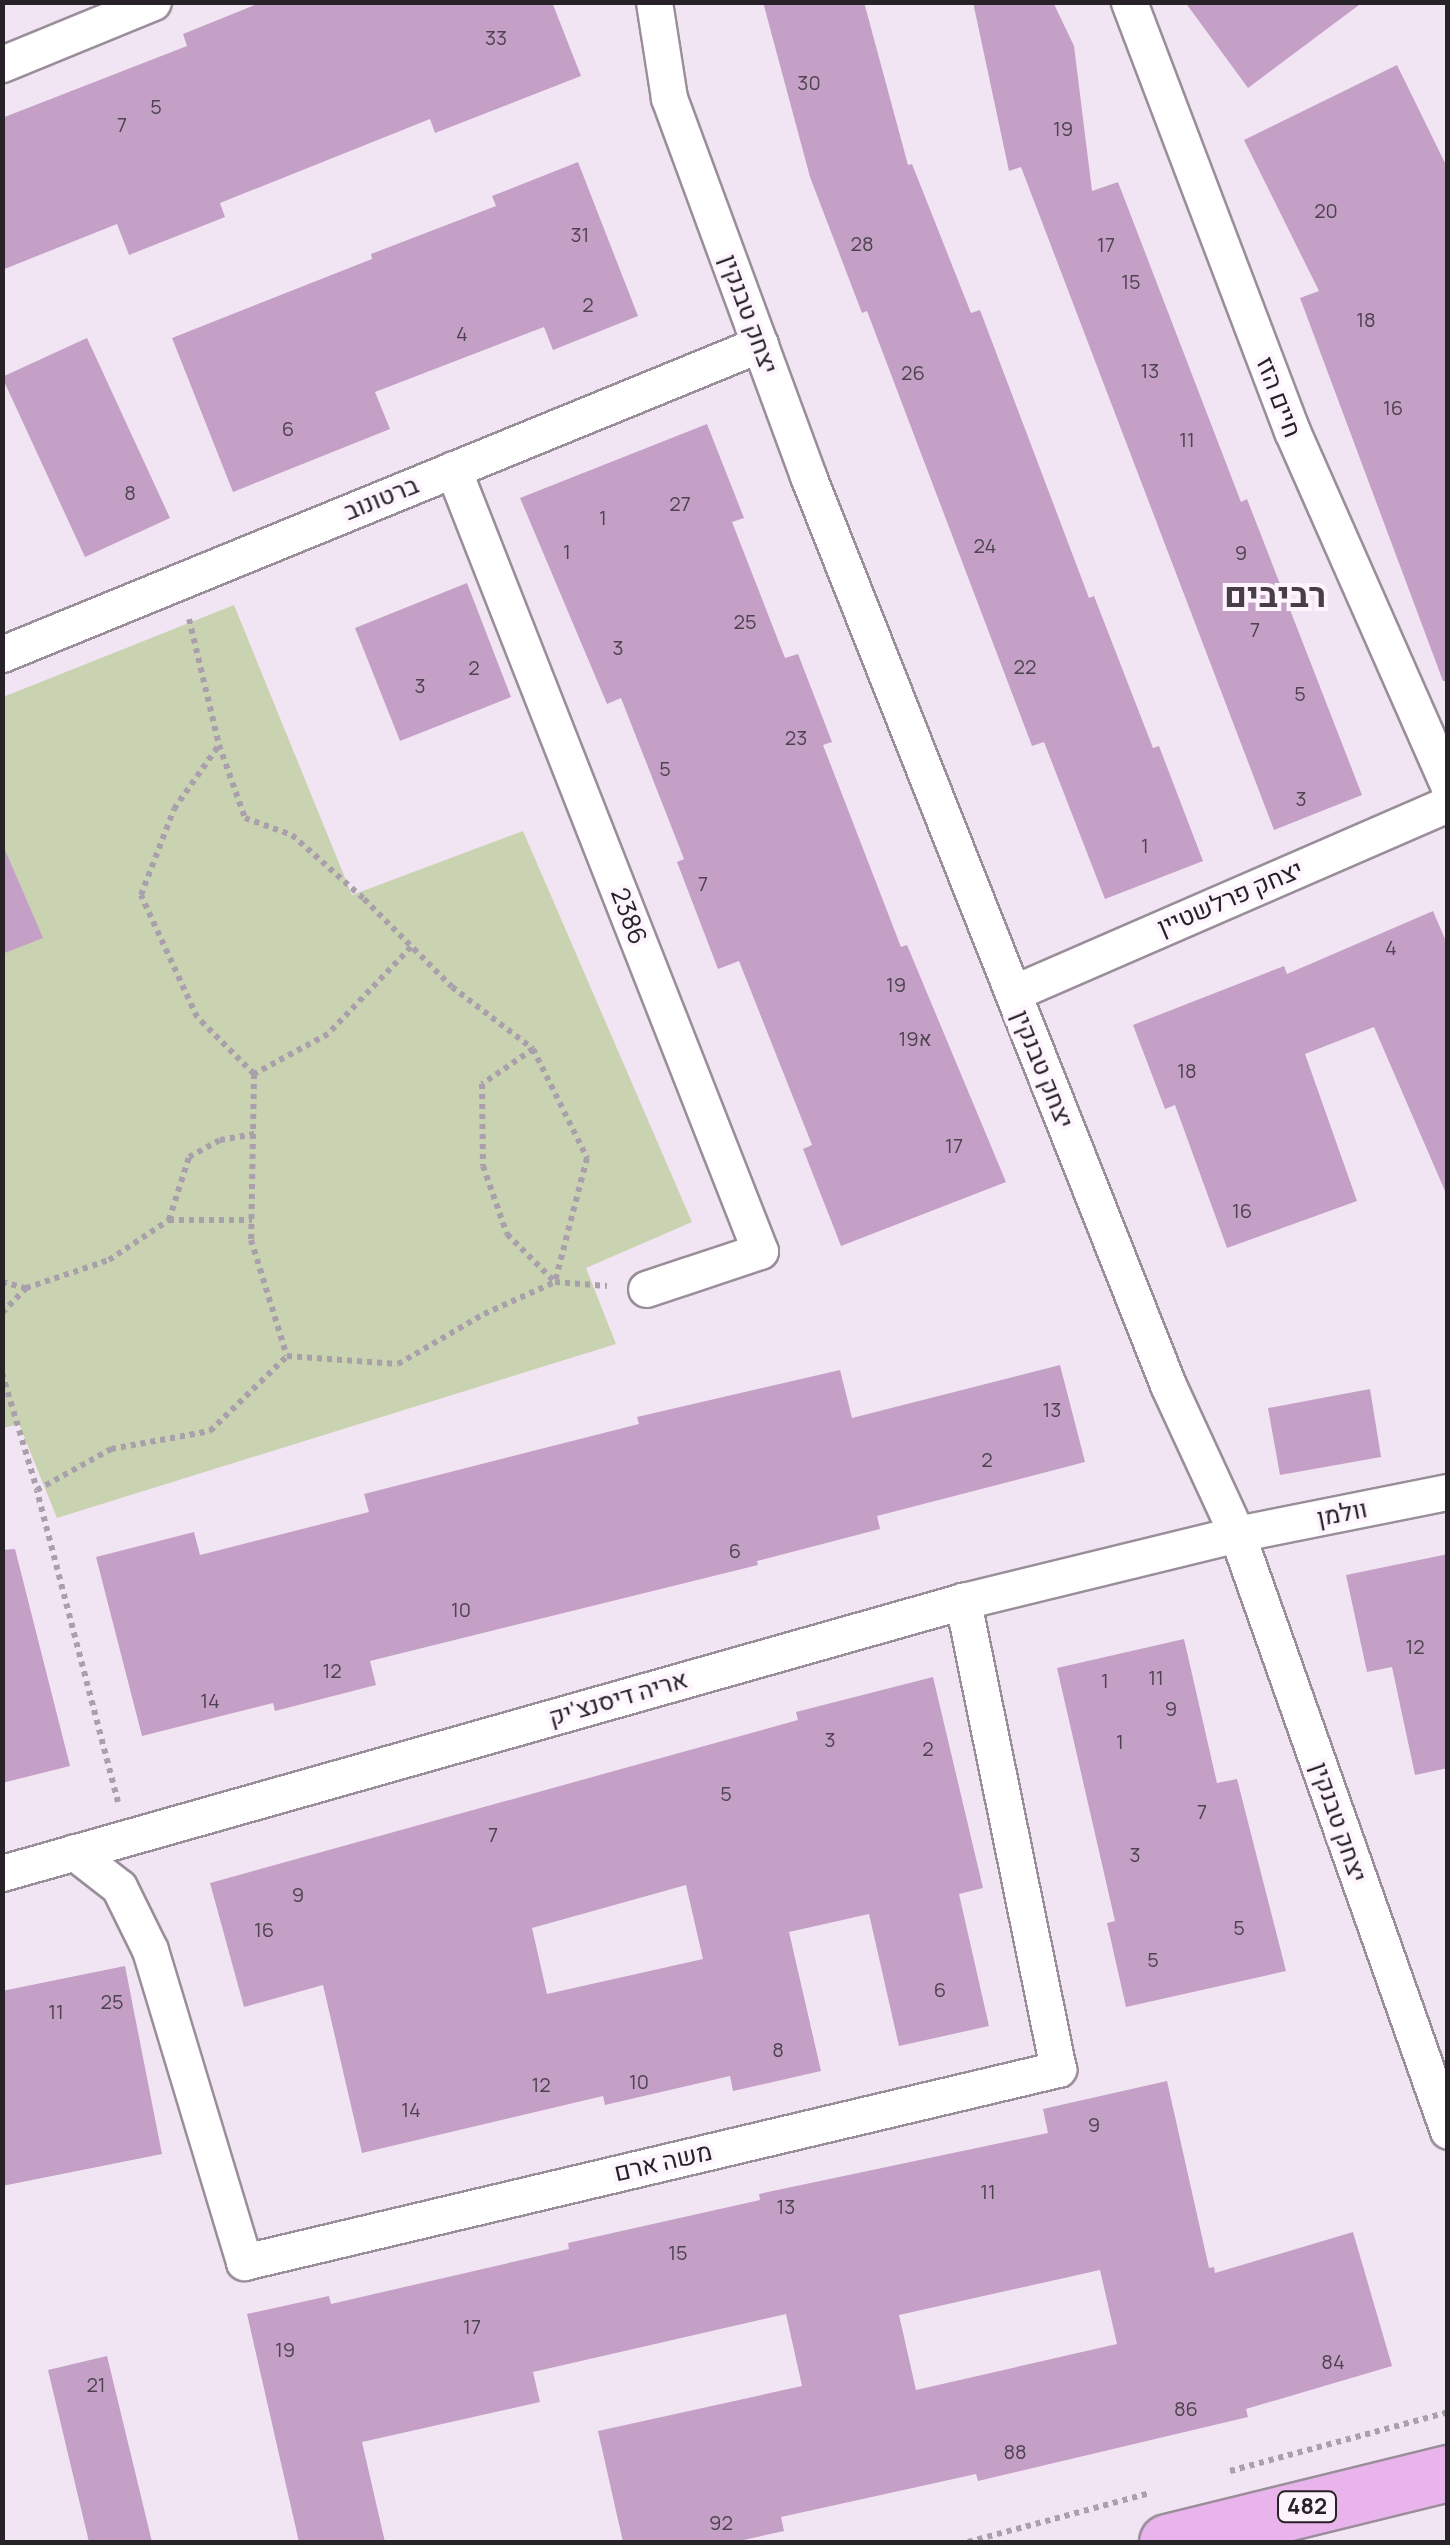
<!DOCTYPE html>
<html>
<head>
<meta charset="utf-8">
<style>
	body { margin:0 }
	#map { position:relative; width:1450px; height:2545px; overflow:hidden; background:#f2e5f3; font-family:Manrope,Heebo,sans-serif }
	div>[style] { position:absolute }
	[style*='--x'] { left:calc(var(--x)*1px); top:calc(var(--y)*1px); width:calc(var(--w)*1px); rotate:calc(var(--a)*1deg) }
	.green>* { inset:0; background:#c9d3b1 }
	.building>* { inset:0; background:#c4a0c6 }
	.path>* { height:6px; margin-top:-3px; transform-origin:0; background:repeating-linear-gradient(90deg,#aaa0ab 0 5px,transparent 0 10px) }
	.roads { filter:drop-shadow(2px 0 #9a8e9a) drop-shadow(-2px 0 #9a8e9a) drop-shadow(0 2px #9a8e9a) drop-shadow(0 -2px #9a8e9a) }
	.street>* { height:35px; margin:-17.5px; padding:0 17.5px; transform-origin:17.5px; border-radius:17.5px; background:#fff }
	.primary>* { height:55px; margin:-27.5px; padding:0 27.5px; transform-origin:27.5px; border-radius:27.5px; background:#e9b4ec }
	span { translate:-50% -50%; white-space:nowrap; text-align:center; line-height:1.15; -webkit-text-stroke:8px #fef4fe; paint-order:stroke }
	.number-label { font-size:20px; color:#4e424f }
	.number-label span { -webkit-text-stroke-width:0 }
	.shield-label span { padding:2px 8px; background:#fef4fe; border:2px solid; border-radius:8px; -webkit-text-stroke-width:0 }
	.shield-label { font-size:22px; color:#272227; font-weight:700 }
	.street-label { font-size:25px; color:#272227 }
	.district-label { font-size:35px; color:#483e48; font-weight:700 }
	.frame { position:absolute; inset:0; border:5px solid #272227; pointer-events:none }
</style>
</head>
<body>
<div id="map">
	<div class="green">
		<i style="clip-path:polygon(234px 605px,352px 895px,523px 831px,692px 1222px,586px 1268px,616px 1344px,57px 1518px,19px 1424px,3px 1428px,3px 697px)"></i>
	</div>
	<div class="building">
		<i style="clip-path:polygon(262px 2px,552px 2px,581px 76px,435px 133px,430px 119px,220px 203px,225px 217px,129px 255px,117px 224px,2px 270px,2px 118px,187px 46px,183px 34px)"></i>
		<i style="clip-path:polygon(763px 2px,864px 2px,908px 165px,912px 164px,971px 313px,980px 310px,1089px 598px,1094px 596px,1153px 748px,1159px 746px,1203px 861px,1105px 899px,1044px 742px,1032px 746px,867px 311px,862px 313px,810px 177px)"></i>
		<i style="clip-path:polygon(973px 2px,1053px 2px,1074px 46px,1092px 191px,1118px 182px,1241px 502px,1247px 499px,1362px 795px,1274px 830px,1021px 167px,1009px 171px)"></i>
		<i style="clip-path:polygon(1185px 2px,1363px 2px,1248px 88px)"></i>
		<i style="clip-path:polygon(1397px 65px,1448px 169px,1448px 681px,1443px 681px,1300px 298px,1319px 291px,1244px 140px)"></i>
		<i style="clip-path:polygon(578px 162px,638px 316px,553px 350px,544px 327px,375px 392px,390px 429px,233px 492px,172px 338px,372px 259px,371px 254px,496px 206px,492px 196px)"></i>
		<i style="clip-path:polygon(87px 338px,170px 518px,85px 557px,2px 377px)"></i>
		<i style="clip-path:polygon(707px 424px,744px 518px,732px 522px,785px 658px,798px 654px,832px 742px,823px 745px,901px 947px,907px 945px,1006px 1182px,841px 1246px,803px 1149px,812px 1145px,739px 961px,718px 969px,677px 862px,684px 859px,621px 698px,607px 704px,520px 498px)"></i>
		<i style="clip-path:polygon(467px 583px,511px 697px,400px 741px,355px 628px)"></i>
		<i style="clip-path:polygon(2px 843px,43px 938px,2px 954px)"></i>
		<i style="clip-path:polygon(1433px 911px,1448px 946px,1448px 1198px,1374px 1027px,1305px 1054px,1357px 1201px,1227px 1248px,1175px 1105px,1165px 1109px,1133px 1025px,1284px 966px,1287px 974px)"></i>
		<i style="clip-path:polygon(1060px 1365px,1085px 1462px,877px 1516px,880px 1529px,757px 1561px,758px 1565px,370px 1661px,376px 1685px,275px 1711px,273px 1703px,142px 1736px,96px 1557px,194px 1532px,200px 1555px,369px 1512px,364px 1494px,639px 1424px,637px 1417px,840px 1370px,852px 1418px)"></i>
		<i style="clip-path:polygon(1370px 1389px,1381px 1457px,1280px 1475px,1268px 1408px)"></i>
		<i style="clip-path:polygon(15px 1549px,70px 1766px,2px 1783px,2px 1550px)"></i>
		<i style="clip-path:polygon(1448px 1554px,1448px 1768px,1415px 1775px,1392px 1667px,1367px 1672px,1346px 1575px)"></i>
		<i style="clip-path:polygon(1184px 1639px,1217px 1783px,1237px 1779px,1286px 1971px,1126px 2007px,1107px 1923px,1115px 1921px,1057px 1668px)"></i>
		<i style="clip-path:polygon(evenodd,933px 1677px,983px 1888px,959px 1894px,989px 2026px,899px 2046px,869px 1914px,789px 1932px,821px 2071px,733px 2091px,730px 2076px,605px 2105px,603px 2096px,362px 2153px,323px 1985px,244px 2007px,210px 1883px,798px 1720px,796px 1712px,933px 1677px,686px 1885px,703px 1959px,547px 1994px,532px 1928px,686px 1885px)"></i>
		<i style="clip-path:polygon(125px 1966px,162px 2154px,2px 2186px,2px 1991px)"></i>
		<i style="clip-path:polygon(evenodd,1167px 2081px,1209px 2268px,1214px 2267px,1215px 2273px,1353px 2232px,1392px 2366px,1246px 2409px,1248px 2417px,978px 2481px,976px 2474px,781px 2517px,784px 2531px,734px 2542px,623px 2542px,598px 2431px,802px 2386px,786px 2314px,533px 2372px,540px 2402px,362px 2442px,385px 2542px,299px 2542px,247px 2314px,329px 2296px,331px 2304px,569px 2249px,568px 2243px,760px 2200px,759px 2194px,1048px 2133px,1043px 2109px,1167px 2081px,1100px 2270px,1117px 2344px,916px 2390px,899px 2315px,1100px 2270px)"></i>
		<i style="clip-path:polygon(107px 2356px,152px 2542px,89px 2542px,48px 2370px)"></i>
	</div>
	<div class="path">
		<i style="--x:189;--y:619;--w:130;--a:76.6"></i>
		<i style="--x:411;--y:947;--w:120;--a:133.7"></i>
		<i style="--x:328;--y:1034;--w:84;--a:151.6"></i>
		<i style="--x:254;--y:1074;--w:81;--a:-135"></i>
		<i style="--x:197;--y:1017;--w:134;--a:-114.7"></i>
		<i style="--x:141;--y:895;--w:92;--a:-69"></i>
		<i style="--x:174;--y:809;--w:78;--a:-54.9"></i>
		<i style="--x:219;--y:745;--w:77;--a:70.4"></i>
		<i style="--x:245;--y:818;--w:50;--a:19.9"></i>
		<i style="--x:292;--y:835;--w:96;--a:41.6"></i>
		<i style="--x:364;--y:899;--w:124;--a:45"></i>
		<i style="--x:452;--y:987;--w:102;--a:37.4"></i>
		<i style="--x:533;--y:1049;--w:122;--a:63.6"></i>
		<i style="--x:587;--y:1158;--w:128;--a:104.5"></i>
		<i style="--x:533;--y:1049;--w:62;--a:145.5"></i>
		<i style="--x:482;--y:1084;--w:82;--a:89.3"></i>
		<i style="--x:483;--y:1166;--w:72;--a:70.6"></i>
		<i style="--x:507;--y:1234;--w:68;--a:45"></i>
		<i style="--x:254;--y:1074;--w:166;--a:91"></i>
		<i style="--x:251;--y:1240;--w:121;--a:72.8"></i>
		<i style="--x:287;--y:1356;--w:111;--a:4.1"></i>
		<i style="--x:398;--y:1364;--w:99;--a:-30.2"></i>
		<i style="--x:484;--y:1314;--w:78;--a:-24.3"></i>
		<i style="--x:555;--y:1282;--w:52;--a:4.4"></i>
		<i style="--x:169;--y:1220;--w:66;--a:-72.4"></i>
		<i style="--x:189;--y:1157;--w:35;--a:-29"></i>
		<i style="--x:220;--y:1140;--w:35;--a:-10"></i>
		<i style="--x:2;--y:1282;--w:25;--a:14"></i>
		<i style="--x:2;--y:1313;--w:35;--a:-46"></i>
		<i style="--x:26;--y:1288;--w:88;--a:-18.6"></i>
		<i style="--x:109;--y:1260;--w:72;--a:-33.7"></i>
		<i style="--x:169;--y:1220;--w:83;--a:0"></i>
		<i style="--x:2;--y:1373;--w:122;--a:73.3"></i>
		<i style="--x:118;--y:1802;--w:322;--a:-104.6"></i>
		<i style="--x:37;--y:1490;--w:85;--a:-29"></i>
		<i style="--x:111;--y:1449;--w:101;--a:-10.3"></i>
		<i style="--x:210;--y:1431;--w:107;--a:-44.2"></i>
		<i style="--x:1230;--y:2471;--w:226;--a:-15.1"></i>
		<i style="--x:968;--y:2542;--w:188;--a:-15.1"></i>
	</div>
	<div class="roads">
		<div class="street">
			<i style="--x:654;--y:2;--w:97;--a:81.1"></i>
			<i style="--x:669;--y:98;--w:403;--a:69.8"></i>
			<i style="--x:808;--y:476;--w:978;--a:68.39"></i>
			<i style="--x:1168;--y:1385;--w:164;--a:65.2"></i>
			<i style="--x:1237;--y:1534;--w:633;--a:70.53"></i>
			<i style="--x:1129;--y:2;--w:459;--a:69.2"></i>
			<i style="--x:1292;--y:431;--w:386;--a:66.2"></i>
			<i style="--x:2;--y:64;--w:163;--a:-22.3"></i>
			<i style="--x:453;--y:469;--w:840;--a:68.57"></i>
			<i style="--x:760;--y:1251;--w:120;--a:161.6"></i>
			<i style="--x:2;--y:654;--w:819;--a:-22.24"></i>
			<i style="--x:1013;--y:993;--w:474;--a:-23.5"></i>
			<i style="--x:74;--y:1852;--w:57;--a:37.9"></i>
			<i style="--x:119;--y:1887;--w:70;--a:63.8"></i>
			<i style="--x:150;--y:1950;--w:326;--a:73.2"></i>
			<i style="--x:244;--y:2262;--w:837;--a:-13.34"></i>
			<i style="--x:1058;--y:2069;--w:478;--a:-101.5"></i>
			<i style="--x:2;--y:1873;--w:999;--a:-15.8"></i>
			<i style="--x:963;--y:1601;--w:282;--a:-13.7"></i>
			<i style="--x:1237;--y:1534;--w:215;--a:-11.3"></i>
		</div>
		<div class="primary">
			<i style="--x:1167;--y:2542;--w:289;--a:-13.8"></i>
		</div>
	</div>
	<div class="number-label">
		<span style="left:496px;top:37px">33</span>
		<span style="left:809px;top:82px">30</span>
		<span style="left:156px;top:106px">5</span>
		<span style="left:122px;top:124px">7</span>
		<span style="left:1063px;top:128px">19</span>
		<span style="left:1326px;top:210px">20</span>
		<span style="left:580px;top:234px">31</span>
		<span style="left:862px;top:243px">28</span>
		<span style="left:1106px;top:244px">17</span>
		<span style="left:1131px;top:281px">15</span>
		<span style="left:588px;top:304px">2</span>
		<span style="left:1366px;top:319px">18</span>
		<span style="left:462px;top:333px">4</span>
		<span style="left:1150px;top:370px">13</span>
		<span style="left:913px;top:372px">26</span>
		<span style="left:1393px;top:407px">16</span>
		<span style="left:288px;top:428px">6</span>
		<span style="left:1187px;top:439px">11</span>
		<span style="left:130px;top:492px">8</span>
		<span style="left:680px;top:503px">27</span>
		<span style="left:603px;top:517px">1</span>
		<span style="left:985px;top:545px">24</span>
		<span style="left:567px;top:551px">1</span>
		<span style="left:1241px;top:552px">9</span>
		<span style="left:745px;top:621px">25</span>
		<span style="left:1255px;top:629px">7</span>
		<span style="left:618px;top:647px">3</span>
		<span style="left:1025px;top:666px">22</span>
		<span style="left:474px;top:667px">2</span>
		<span style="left:420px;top:685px">3</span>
		<span style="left:1300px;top:693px">5</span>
		<span style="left:796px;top:737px">23</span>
		<span style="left:665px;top:768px">5</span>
		<span style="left:1301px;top:798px">3</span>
		<span style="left:1145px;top:845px">1</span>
		<span style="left:703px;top:883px">7</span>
		<span style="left:1391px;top:947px">4</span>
		<span style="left:896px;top:984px">19</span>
		<span style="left:915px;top:1038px">19א</span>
		<span style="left:1187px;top:1070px">18</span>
		<span style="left:954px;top:1145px">17</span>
		<span style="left:1242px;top:1210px">16</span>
		<span style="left:1052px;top:1409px">13</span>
		<span style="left:987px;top:1459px">2</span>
		<span style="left:735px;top:1550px">6</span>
		<span style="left:461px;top:1609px">10</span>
		<span style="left:1415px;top:1646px">12</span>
		<span style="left:332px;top:1670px">12</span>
		<span style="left:1156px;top:1677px">11</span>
		<span style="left:1105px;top:1680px">1</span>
		<span style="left:210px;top:1700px">14</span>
		<span style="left:1171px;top:1708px">9</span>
		<span style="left:830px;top:1739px">3</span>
		<span style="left:1120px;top:1741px">1</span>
		<span style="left:928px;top:1748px">2</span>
		<span style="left:726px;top:1793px">5</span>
		<span style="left:1202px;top:1811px">7</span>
		<span style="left:493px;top:1834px">7</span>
		<span style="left:1135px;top:1854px">3</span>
		<span style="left:298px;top:1894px">9</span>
		<span style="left:1239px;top:1927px">5</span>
		<span style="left:264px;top:1929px">16</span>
		<span style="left:1153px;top:1959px">5</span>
		<span style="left:940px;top:1989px">6</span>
		<span style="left:112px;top:2001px">25</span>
		<span style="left:56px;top:2011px">11</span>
		<span style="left:778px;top:2049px">8</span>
		<span style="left:639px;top:2081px">10</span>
		<span style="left:541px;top:2084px">12</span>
		<span style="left:411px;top:2109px">14</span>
		<span style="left:1094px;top:2124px">9</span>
		<span style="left:988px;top:2191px">11</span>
		<span style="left:786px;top:2206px">13</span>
		<span style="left:678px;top:2252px">15</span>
		<span style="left:472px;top:2326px">17</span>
		<span style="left:285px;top:2349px">19</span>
		<span style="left:1333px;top:2361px">84</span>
		<span style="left:96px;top:2384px">21</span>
		<span style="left:1186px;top:2408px">86</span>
		<span style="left:1015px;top:2451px">88</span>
		<span style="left:721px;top:2522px">92</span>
	</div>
	<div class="shield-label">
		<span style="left:1307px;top:2507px">482</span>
	</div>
	<div class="street-label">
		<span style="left:749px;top:314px;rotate:70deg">יצחק טבנקין</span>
		<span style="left:1279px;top:397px;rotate:69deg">חיים הזז</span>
		<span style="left:381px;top:498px;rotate:-22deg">ברטונוב</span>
		<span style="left:1230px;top:898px;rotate:-23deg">יצחק פרלשטיין</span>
		<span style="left:629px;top:916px;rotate:69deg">2386</span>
		<span style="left:1043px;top:1069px;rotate:68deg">יצחק טבנקין</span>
		<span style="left:1342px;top:1513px;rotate:-11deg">וולמן</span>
		<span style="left:618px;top:1698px;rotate:-16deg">אריה דיסנצ'יק</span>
		<span style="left:1339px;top:1822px;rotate:71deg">יצחק טבנקין</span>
		<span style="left:663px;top:2162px;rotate:-13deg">משה ארם</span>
	</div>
	<div class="district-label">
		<span style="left:1275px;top:594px">רביבים</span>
	</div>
	<div class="frame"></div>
</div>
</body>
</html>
